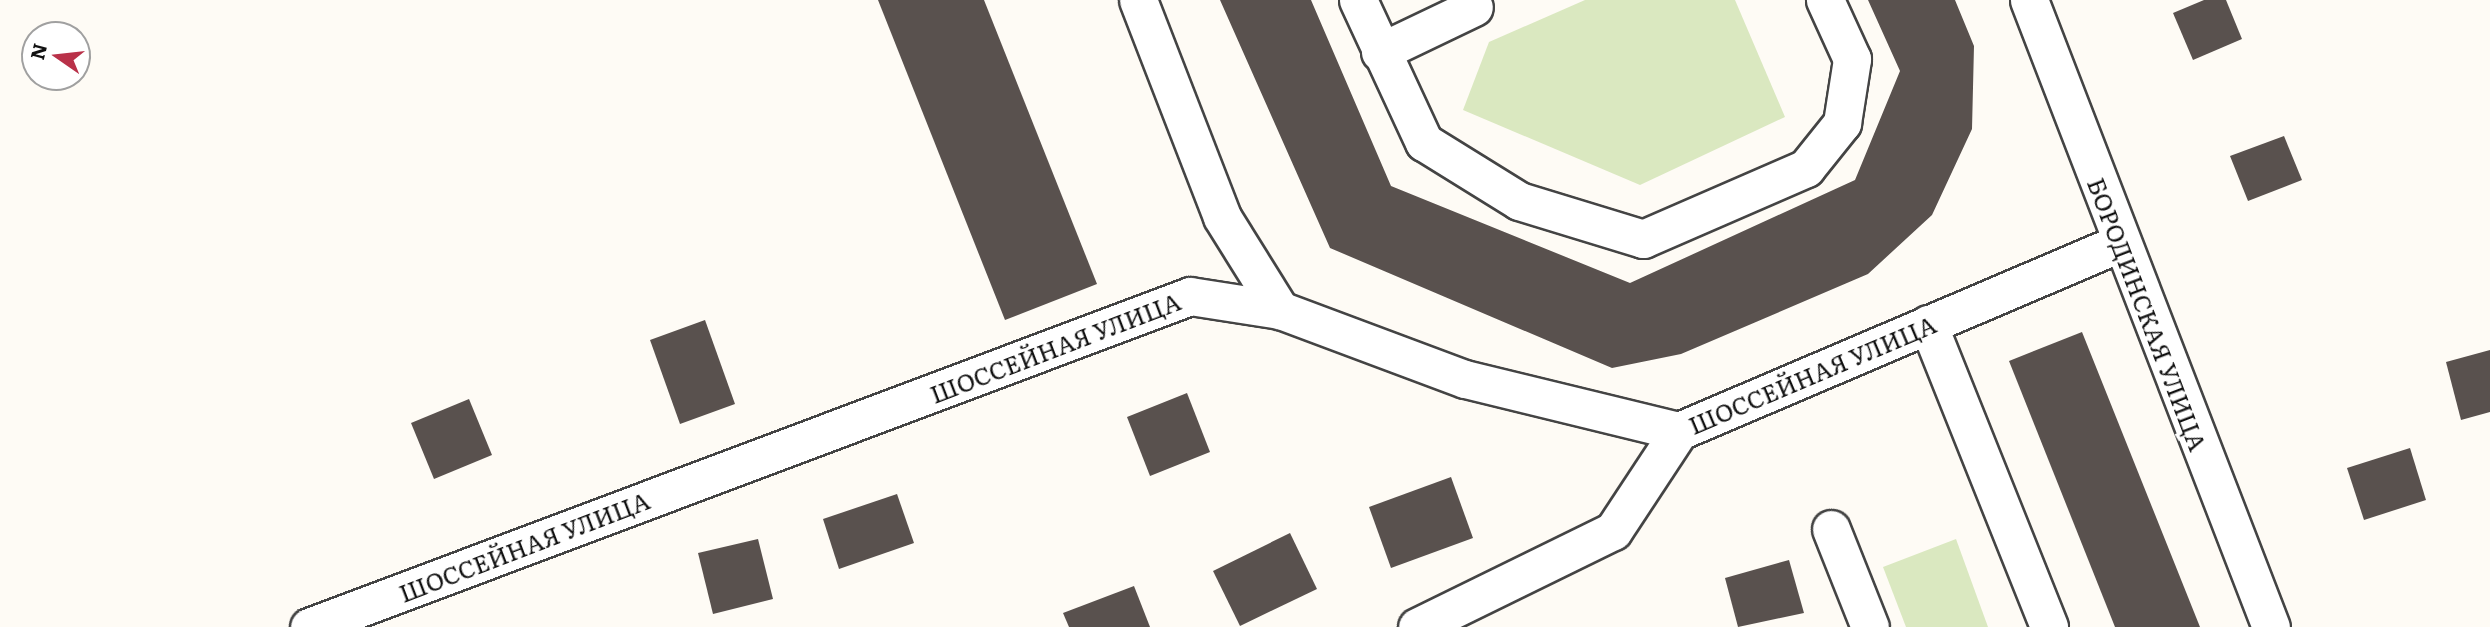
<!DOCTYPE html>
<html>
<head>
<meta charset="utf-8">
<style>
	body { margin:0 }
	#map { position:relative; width:2490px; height:627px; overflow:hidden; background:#fefbf5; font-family:Literata,serif }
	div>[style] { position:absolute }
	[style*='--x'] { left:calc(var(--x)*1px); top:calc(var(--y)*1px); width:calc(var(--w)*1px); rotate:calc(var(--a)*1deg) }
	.green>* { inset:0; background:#dae8c0 }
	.building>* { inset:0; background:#59514e }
	.roads { filter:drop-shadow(2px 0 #444) drop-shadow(-2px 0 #444) drop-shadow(0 2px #444) drop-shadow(0 -2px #444) }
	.minor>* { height:37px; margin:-18.5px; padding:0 18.5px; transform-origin:18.5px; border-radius:18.5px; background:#fff }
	span { translate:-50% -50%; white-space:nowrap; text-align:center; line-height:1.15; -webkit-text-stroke:7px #fff; paint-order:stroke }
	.street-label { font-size:24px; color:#111 }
	.north { position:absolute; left:21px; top:21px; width:70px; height:70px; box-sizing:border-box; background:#fff; border:2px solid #a0a0a0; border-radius:50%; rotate:284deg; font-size:19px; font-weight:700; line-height:28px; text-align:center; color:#111 }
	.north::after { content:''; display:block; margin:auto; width:24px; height:32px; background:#b93149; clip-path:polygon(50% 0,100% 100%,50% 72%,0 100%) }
</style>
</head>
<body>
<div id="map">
	<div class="green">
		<i style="clip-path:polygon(1585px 0,1735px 0,1785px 117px,1640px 185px,1463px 110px,1489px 42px)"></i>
		<i style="clip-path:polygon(1956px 539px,1988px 627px,1906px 627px,1883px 567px)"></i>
	</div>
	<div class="building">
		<i style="clip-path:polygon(878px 0,984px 0,1097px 284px,1005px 320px)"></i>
		<i style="clip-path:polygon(1220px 0,1311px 0,1391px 186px,1630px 283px,1855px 180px,1900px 71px,1868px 0,1955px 0,1974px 46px,1972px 129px,1932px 215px,1868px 274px,1681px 354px,1612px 368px,1330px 248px)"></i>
		<i style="clip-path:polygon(2204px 0,2226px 0,2242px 39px,2193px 60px,2173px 13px)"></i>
		<i style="clip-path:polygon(2284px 136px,2302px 180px,2248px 201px,2230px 156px)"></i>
		<i style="clip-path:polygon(705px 320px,735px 404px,680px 424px,650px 340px)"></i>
		<i style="clip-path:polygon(2082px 332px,2200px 627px,2115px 627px,2009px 361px)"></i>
		<i style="clip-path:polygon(2490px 350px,2490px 412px,2461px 420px,2446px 362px)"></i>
		<i style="clip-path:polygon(1187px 393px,1210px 452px,1150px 476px,1127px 417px)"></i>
		<i style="clip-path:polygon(469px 399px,492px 455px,434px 479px,411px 423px)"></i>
		<i style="clip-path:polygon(2410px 448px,2426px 500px,2364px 520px,2347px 468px)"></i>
		<i style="clip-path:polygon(1451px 477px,1473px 538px,1391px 568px,1369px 507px)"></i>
		<i style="clip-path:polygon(897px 494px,914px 543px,839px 569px,823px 519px)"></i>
		<i style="clip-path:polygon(1290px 533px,1317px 589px,1240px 626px,1213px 571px)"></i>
		<i style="clip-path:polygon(758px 539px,773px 599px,713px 614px,698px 553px)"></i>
		<i style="clip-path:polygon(1789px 560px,1804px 613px,1738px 627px,1725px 578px)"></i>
		<i style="clip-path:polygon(1134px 586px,1150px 627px,1069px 627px,1063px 613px)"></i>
	</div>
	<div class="roads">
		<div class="minor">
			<i style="--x:1138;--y:0;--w:233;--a:68.8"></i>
			<i style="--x:1222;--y:217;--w:110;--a:58.1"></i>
			<i style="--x:1358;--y:0;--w:157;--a:65.1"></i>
			<i style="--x:1424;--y:142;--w:112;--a:31.8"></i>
			<i style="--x:1519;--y:201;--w:130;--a:17"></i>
			<i style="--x:1643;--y:239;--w:178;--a:-23.5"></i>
			<i style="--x:1806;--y:168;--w:58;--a:-51.3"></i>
			<i style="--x:1842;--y:123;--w:65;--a:-81.1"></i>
			<i style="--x:1852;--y:59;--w:65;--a:-114.6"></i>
			<i style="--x:2029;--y:0;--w:672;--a:68.9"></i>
			<i style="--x:1380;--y:52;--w:104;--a:-25.6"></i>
			<i style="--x:1928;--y:324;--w:326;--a:68.2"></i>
			<i style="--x:1831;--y:529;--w:105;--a:68.3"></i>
			<i style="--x:309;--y:627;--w:941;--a:-20.59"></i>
			<i style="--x:1190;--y:296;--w:91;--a:8.8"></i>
			<i style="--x:1280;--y:310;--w:197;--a:20.5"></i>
			<i style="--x:1465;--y:379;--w:220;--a:13.7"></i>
			<i style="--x:1679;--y:431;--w:479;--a:-23.1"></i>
			<i style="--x:1417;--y:627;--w:218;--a:-26.1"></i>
			<i style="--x:1613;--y:531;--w:120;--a:-56.6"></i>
		</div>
	</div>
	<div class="street-label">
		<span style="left:2148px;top:314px;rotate:69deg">БОРОДИНСКАЯ УЛИЦА</span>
		<span style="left:1055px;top:347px;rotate:-21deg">ШОССЕЙНАЯ УЛИЦА</span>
		<span style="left:1812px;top:374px;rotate:-23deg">ШОССЕЙНАЯ УЛИЦА</span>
		<span style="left:524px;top:546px;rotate:-21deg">ШОССЕЙНАЯ УЛИЦА</span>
	</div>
	<div class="north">N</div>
</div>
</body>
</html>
